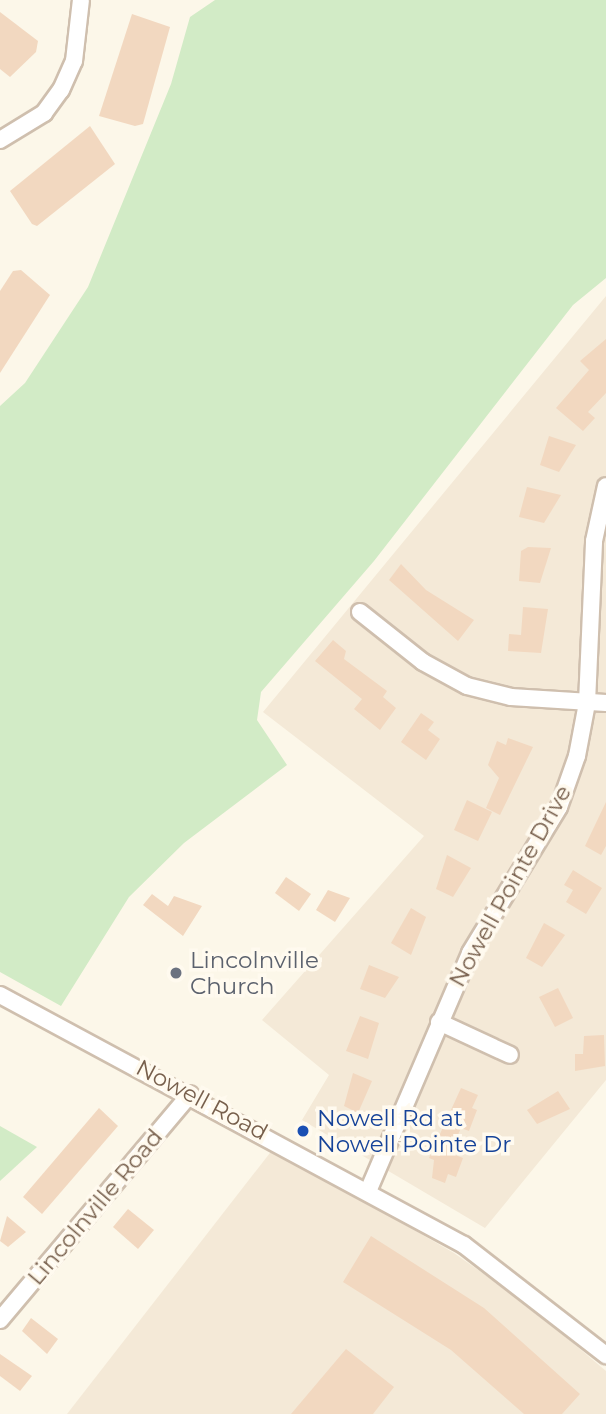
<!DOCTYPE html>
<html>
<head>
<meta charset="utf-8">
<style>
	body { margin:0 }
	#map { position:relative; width:606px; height:1414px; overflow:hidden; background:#fcf7e9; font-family:Montserrat,sans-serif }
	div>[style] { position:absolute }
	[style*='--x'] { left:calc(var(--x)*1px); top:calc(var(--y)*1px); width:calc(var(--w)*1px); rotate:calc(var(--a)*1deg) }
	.residential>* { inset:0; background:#f4e9d7 }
	.green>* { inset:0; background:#d2ebc6 }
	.building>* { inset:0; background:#f2d8c0 }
	.roads { filter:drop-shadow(2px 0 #cfbfae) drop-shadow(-2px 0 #cfbfae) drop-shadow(0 2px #cfbfae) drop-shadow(0 -2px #cfbfae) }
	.minor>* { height:16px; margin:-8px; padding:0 8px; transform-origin:8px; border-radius:8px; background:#fff }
	.dots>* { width:19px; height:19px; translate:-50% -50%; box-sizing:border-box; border:4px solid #fffaef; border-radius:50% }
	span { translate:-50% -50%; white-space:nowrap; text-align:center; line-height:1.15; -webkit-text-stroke:7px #fffaef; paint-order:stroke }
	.street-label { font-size:23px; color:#775f4c }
	.worship-label { font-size:23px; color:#5b616d }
	.left { translate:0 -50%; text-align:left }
	.transit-label { font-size:23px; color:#164399 }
</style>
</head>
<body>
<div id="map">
	<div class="residential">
		<i style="clip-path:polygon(606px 296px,606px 1080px,485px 1228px,302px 1120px,329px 1075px,262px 1020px,424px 836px,263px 712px)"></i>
		<i style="clip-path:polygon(273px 1149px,454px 1253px,528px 1305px,606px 1371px,606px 1414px,67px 1414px)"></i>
	</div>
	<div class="green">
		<i style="clip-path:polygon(215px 0,606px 0,606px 278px,573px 305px,374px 561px,261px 692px,257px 720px,287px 765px,184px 843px,129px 897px,61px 1006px,0 972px,0 406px,25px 383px,88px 287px,171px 84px,190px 17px)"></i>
		<i style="clip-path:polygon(0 1126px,37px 1147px,0 1181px)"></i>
	</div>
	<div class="building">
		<i style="clip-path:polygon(0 12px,38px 41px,36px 52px,10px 77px,0 69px)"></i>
		<i style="clip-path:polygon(132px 14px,170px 27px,143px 124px,135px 126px,99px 116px)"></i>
		<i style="clip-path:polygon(90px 126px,115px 164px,37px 226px,32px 224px,10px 191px)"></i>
		<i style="clip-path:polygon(21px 270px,50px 295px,0 373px,0 291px,13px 271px)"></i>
		<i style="clip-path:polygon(606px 339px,606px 393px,588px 412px,595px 418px,583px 431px,556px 408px,589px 370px,580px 361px)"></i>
		<i style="clip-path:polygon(549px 436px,576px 445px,559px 472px,540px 465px)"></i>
		<i style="clip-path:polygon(527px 487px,561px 495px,544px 523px,519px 517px)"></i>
		<i style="clip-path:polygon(528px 547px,551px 548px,540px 583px,519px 581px,521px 551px)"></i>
		<i style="clip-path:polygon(401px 564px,426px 590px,474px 620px,458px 641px,389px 580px)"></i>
		<i style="clip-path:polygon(523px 607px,548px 609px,541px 653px,508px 651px,509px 634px,521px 635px)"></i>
		<i style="clip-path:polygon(333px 640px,346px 651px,344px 659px,387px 691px,383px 697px,396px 708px,380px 730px,354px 709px,362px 699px,315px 661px)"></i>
		<i style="clip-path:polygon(421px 713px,434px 722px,428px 730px,440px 739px,426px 760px,401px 742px)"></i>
		<i style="clip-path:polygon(508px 738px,533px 747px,500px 815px,486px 808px,499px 778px,488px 765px,497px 741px,506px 745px)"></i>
		<i style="clip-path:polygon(467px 800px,492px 812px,478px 841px,454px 830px)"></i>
		<i style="clip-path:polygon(606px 802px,606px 846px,601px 855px,585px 846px)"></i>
		<i style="clip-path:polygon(447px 855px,471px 868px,453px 897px,436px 889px)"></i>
		<i style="clip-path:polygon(573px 870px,602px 888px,586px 914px,566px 902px,573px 890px,564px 885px)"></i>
		<i style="clip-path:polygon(286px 877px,311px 894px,299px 911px,275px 893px)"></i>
		<i style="clip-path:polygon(328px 890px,350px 898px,335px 922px,316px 910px)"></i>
		<i style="clip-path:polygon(152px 894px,168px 906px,174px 896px,202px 906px,183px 936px,143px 905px)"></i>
		<i style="clip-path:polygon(411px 908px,426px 917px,411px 955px,391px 943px)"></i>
		<i style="clip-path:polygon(544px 923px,565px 935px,542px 967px,526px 958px)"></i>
		<i style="clip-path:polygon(369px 965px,399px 977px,385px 998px,360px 989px)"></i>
		<i style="clip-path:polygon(558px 988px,573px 1018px,555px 1027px,539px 997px)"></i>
		<i style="clip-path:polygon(360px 1016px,379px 1023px,368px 1059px,346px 1051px)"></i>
		<i style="clip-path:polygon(604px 1035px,605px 1066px,575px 1071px,575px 1054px,583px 1054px,584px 1036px)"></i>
		<i style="clip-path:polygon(353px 1073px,372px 1081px,358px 1113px,344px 1106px)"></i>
		<i style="clip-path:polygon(461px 1088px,478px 1095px,472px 1108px,477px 1110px,469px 1131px,461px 1128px,450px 1153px,463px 1158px,456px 1177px,448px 1174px,445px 1183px,432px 1178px,434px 1160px,429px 1158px)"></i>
		<i style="clip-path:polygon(558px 1091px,570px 1109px,537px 1124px,527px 1110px)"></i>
		<i style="clip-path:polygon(99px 1108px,118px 1126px,42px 1214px,23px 1197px)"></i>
		<i style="clip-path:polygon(128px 1209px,154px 1230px,138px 1249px,113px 1227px)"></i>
		<i style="clip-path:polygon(7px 1216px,26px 1232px,8px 1247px,0 1241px)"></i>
		<i style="clip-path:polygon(371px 1236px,484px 1308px,580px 1394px,562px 1414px,524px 1414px,451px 1350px,343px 1282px)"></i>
		<i style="clip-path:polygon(31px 1318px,58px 1339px,47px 1354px,22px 1331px)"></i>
		<i style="clip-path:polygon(346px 1349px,394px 1387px,373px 1414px,291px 1414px)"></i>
		<i style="clip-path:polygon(0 1354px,32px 1376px,20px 1391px,0 1376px)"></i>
	</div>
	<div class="roads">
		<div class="minor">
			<i style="--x:0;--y:140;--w:52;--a:-31.5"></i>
			<i style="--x:44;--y:113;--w:29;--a:-54"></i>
			<i style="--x:61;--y:90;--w:32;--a:-66"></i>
			<i style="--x:74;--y:61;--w:61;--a:-83.5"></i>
			<i style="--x:360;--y:612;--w:80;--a:38.4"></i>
			<i style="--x:423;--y:662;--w:50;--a:28.6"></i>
			<i style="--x:467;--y:686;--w:45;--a:14"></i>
			<i style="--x:511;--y:697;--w:95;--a:3.6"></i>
			<i style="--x:0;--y:995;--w:527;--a:28.32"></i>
			<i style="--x:464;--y:1245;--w:180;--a:37.8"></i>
			<i style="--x:439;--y:1022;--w:78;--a:24.9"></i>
			<i style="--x:369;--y:1189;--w:257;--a:-66.8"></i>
			<i style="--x:470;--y:953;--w:171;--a:-58.6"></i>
			<i style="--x:559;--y:807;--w:54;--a:-70.6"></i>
			<i style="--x:577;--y:756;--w:54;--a:-79.3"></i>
			<i style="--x:587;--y:703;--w:162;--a:-87.5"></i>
			<i style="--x:594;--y:541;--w:56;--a:-77.7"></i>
			<i style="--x:0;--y:1320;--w:295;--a:-49.9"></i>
		</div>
	</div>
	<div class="dots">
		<i style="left:176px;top:973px;background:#6b7280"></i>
		<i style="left:303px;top:1131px;background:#1a4fb4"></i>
	</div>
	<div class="street-label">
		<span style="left:510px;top:886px;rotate:-61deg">Nowell Pointe Drive</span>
		<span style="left:202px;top:1100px;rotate:28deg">Nowell Road</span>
		<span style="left:95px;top:1207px;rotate:-50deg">Lincolnville Road</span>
	</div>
	<div class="worship-label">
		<span class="left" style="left:190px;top:973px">Lincolnville<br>Church</span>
	</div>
	<div class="transit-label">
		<span class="left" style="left:317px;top:1131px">Nowell Rd at<br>Nowell Pointe Dr</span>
	</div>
</div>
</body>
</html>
